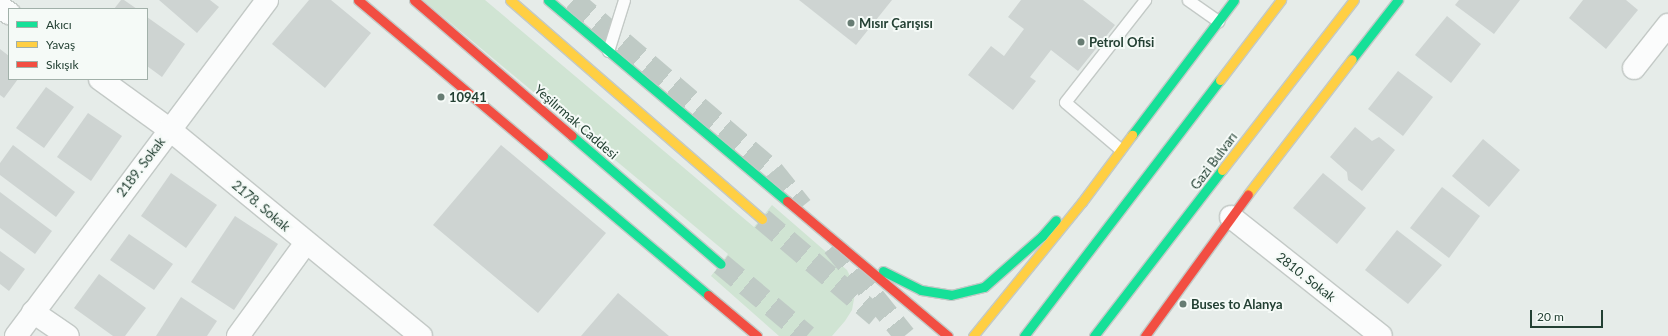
<!DOCTYPE html>
<html>
<head>
<meta charset="utf-8">
<style>
	body { margin:0 }
	#map { position:relative; width:1668px; height:336px; overflow:hidden; background:#e6ece9; font-family:Lato,sans-serif }
	div>[style] { position:absolute }
	[style*='--x'] { left:calc(var(--x)*1px); top:calc(var(--y)*1px); width:calc(var(--w)*1px); rotate:calc(var(--a)*1deg) }
	.green>* { inset:0; background:#d0e4d3 }
	.building>* { inset:0; background:#ced4d2 }
	.primary-tunnel>* { height:22px; margin-top:-11px; transform-origin:0; background:repeating-linear-gradient(90deg,#bfcac5 0 22px,transparent 0 33px) }
	.roads { filter:drop-shadow(1px 0 #c3c9c6) drop-shadow(-1px 0 #c3c9c6) drop-shadow(0 1px #c3c9c6) drop-shadow(0 -1px #c3c9c6) }
	.lane>* { height:11px; margin:-5.5px; padding:0 5.5px; transform-origin:5.5px; border-radius:5.5px; background:#fbfcfc }
	.street>* { height:22px; margin:-11px; padding:0 11px; transform-origin:11px; border-radius:11px; background:#fbfcfc }
	.fast>* { height:9px; margin:-4.5px; padding:0 4.5px; transform-origin:4.5px; border-radius:4.5px; background:#16e098 }
	.slow>* { height:9px; margin:-4.5px; padding:0 4.5px; transform-origin:4.5px; border-radius:4.5px; background:#ffcf43 }
	.jam>* { height:9px; margin:-4.5px; padding:0 4.5px; transform-origin:4.5px; border-radius:4.5px; background:#f24e42 }
	.dots>* { width:11px; height:11px; translate:-50% -50%; box-sizing:border-box; border:2px solid #f5faf7; border-radius:50% }
	span { translate:-50% -50%; white-space:nowrap; text-align:center; line-height:1.15; -webkit-text-stroke:4px #f5faf7; paint-order:stroke }
	.poi-label { font-size:13px; color:#234033; font-weight:700 }
	.left { translate:0 -50%; text-align:left }
	.street-label { font-size:13px; color:#234033 }
	.legend { position:absolute; left:8px; top:8px; width:140px; height:72px; box-sizing:border-box; background:#f5faf7; border:1px solid #a1b0a9; margin:0; padding:5px 7px; list-style:none; font-size:12px; color:#234033 }
	.legend li { display:flex; align-items:center; gap:8px; height:20px }
	.legend b { width:20px; border:1px solid #a1b0a9 }
	.scale { position:absolute; left:1530px; top:310px; width:73px; height:18px; box-sizing:border-box; border:2px solid #234033; border-top:0; padding-left:5px; font-size:12px; line-height:14px; white-space:nowrap; color:#234033; -webkit-text-stroke:3px #f5faf7; paint-order:stroke }
</style>
</head>
<body>
<div id="map">
	<div class="green">
		<i style="clip-path:polygon(423px 0,485px 0,754px 227px,772px 205px,847px 270px,856px 288px,852px 310px,845px 321px,832px 336px,779px 336px,711px 276px,728px 254px)"></i>
	</div>
	<div class="building">
		<i style="clip-path:polygon(121px 0,124px 0,137px 9px,114px 9px)"></i>
		<i style="clip-path:polygon(159px 0,210px 0,219px 7px,197px 33px)"></i>
		<i style="clip-path:polygon(309px 0,331px 0,371px 33px,325px 88px,272px 44px)"></i>
		<i style="clip-path:polygon(799px 0,892px 0,856px 45px)"></i>
		<i style="clip-path:polygon(1021px 0,1083px 0,1115px 25px,1078px 71px,1051px 50px,1030px 77px,1036px 81px,1013px 110px,968px 75px,991px 46px,1004px 56px,1024px 29px,1008px 17px)"></i>
		<i style="clip-path:polygon(1459px 0,1520px 0,1494px 34px,1455px 5px)"></i>
		<i style="clip-path:polygon(1583px 0,1626px 0,1638px 10px,1606px 49px,1569px 18px)"></i>
		<i style="clip-path:polygon(1447px 16px,1481px 44px,1451px 83px,1415px 55px)"></i>
		<i style="clip-path:polygon(147px 17px,185px 44px,162px 77px,147px 66px)"></i>
		<i style="clip-path:polygon(0 49px,9px 56px,9px 79px,18px 79px,4px 98px,0 95px)"></i>
		<i style="clip-path:polygon(1398px 71px,1433px 97px,1403px 136px,1368px 109px)"></i>
		<i style="clip-path:polygon(46px 87px,74px 107px,44px 148px,16px 128px)"></i>
		<i style="clip-path:polygon(88px 113px,122px 136px,91px 181px,57px 157px)"></i>
		<i style="clip-path:polygon(1355px 127px,1372px 141px,1379px 137px,1395px 150px,1362px 191px,1348px 180px,1347px 172px,1330px 157px)"></i>
		<i style="clip-path:polygon(1483px 139px,1520px 170px,1489px 207px,1452px 176px)"></i>
		<i style="clip-path:polygon(13px 145px,75px 192px,56px 217px,0 175px,0 163px)"></i>
		<i style="clip-path:polygon(501px 145px,606px 233px,538px 313px,433px 225px)"></i>
		<i style="clip-path:polygon(171px 173px,217px 205px,186px 248px,141px 216px)"></i>
		<i style="clip-path:polygon(1323px 173px,1366px 208px,1337px 244px,1293px 208px)"></i>
		<i style="clip-path:polygon(1442px 187px,1480px 216px,1449px 258px,1410px 228px)"></i>
		<i style="clip-path:polygon(0 192px,52px 231px,35px 254px,0 228px)"></i>
		<i style="clip-path:polygon(235px 216px,278px 244px,234px 310px,191px 282px)"></i>
		<i style="clip-path:polygon(1397px 230px,1442px 265px,1408px 304px,1365px 270px)"></i>
		<i style="clip-path:polygon(129px 234px,173px 264px,154px 290px,110px 260px)"></i>
		<i style="clip-path:polygon(0 251px,25px 269px,9px 291px,0 284px)"></i>
		<i style="clip-path:polygon(99px 274px,146px 308px,125px 336px,113px 336px,74px 308px)"></i>
		<i style="clip-path:polygon(618px 293px,669px 336px,581px 336px)"></i>
		<i style="clip-path:polygon(181px 297px,217px 321px,207px 336px,156px 336px)"></i>
	</div>
	<div class="primary-tunnel">
		<i style="--x:573;--y:0;--w:263;--a:40.5"></i>
		<i style="--x:773;--y:171;--w:46;--a:51.1"></i>
		<i style="--x:762;--y:219;--w:150;--a:40.4"></i>
		<i style="--x:833;--y:246;--w:115;--a:51.3"></i>
		<i style="--x:721;--y:264;--w:112;--a:39.9"></i>
	</div>
	<div class="roads">
		<div class="lane">
			<i style="--x:1188;--y:0;--w:37;--a:35"></i>
			<i style="--x:608;--y:51;--w:53;--a:-72.6"></i>
			<i style="--x:1120;--y:149;--w:72;--a:-139.5"></i>
			<i style="--x:1065;--y:102;--w:130;--a:-51.9"></i>
		</div>
		<div class="street">
			<i style="--x:0;--y:7;--w:11;--a:34"></i>
			<i style="--x:1634;--y:68;--w:55;--a:-51.7"></i>
			<i style="--x:100;--y:79;--w:85;--a:35.9"></i>
			<i style="--x:169;--y:129;--w:326;--a:39.4"></i>
			<i style="--x:1231;--y:217;--w:191;--a:38.4"></i>
			<i style="--x:33;--y:312;--w:42;--a:34.4"></i>
			<i style="--x:16;--y:336;--w:419;--a:-53.2"></i>
			<i style="--x:238;--y:336;--w:114;--a:-53.9"></i>
		</div>
		<div class="fast">
			<i style="--x:548;--y:0;--w:312;--a:40.1"></i>
			<i style="--x:1352;--y:59;--w:75;--a:-52.1"></i>
			<i style="--x:1132;--y:135;--w:169;--a:-52.9"></i>
			<i style="--x:572;--y:136;--w:196;--a:40.7"></i>
			<i style="--x:543;--y:156;--w:216;--a:40.1"></i>
			<i style="--x:883;--y:271;--w:42;--a:26.6"></i>
			<i style="--x:921;--y:290;--w:30;--a:9"></i>
			<i style="--x:951;--y:295;--w:34;--a:-14"></i>
			<i style="--x:984;--y:287;--w:77;--a:-41.3"></i>
			<i style="--x:1042;--y:236;--w:21;--a:-49"></i>
			<i style="--x:1024;--y:336;--w:322;--a:-52.6"></i>
			<i style="--x:1094;--y:336;--w:210;--a:-52.4"></i>
		</div>
		<div class="slow">
			<i style="--x:510;--y:0;--w:334;--a:41"></i>
			<i style="--x:1220;--y:80;--w:101;--a:-52.7"></i>
			<i style="--x:1222;--y:170;--w:215;--a:-52.2"></i>
			<i style="--x:1248;--y:194;--w:170;--a:-52.4"></i>
			<i style="--x:973;--y:336;--w:173;--a:-50.9"></i>
			<i style="--x:1082;--y:202;--w:84;--a:-53.3"></i>
		</div>
		<div class="jam">
			<i style="--x:358;--y:0;--w:242;--a:40.1"></i>
			<i style="--x:414;--y:0;--w:208;--a:40.7"></i>
			<i style="--x:787;--y:201;--w:210;--a:40"></i>
			<i style="--x:708;--y:295;--w:64;--a:39.9"></i>
			<i style="--x:1145;--y:336;--w:175;--a:-54"></i>
		</div>
	</div>
	<div class="dots">
		<i style="left:851px;top:23px;background:#677c73"></i>
		<i style="left:1081px;top:42px;background:#677c73"></i>
		<i style="left:441px;top:97px;background:#677c73"></i>
		<i style="left:1183px;top:304px;background:#677c73"></i>
	</div>
	<div class="poi-label">
		<span class="left" style="left:859px;top:23px">Mısır Çarışısı</span>
		<span class="left" style="left:1089px;top:42px">Petrol Ofisi</span>
		<span class="left" style="left:449px;top:97px">10941</span>
		<span class="left" style="left:1191px;top:304px">Buses to Alanya</span>
	</div>
	<div class="street-label">
		<span style="left:576px;top:122px;rotate:41deg">Yeşilırmak Caddesi</span>
		<span style="left:1214px;top:161px;rotate:-53deg">Gazi Bulvarı</span>
		<span style="left:141px;top:167px;rotate:-53deg">2189. Sokak</span>
		<span style="left:261px;top:206px;rotate:40deg">2178. Sokak</span>
		<span style="left:1306px;top:277px;rotate:38deg">2810. Sokak</span>
	</div>
	<ul class="legend">
	<li><b style="height:5px;background:#16e098"></b>Akıcı</li>
	<li><b style="height:5px;background:#ffcf43"></b>Yavaş</li>
	<li><b style="height:5px;background:#f24e42"></b>Sıkışık</li>
	</ul>
	<div class="scale">20 m</div>
</div>
</body>
</html>
